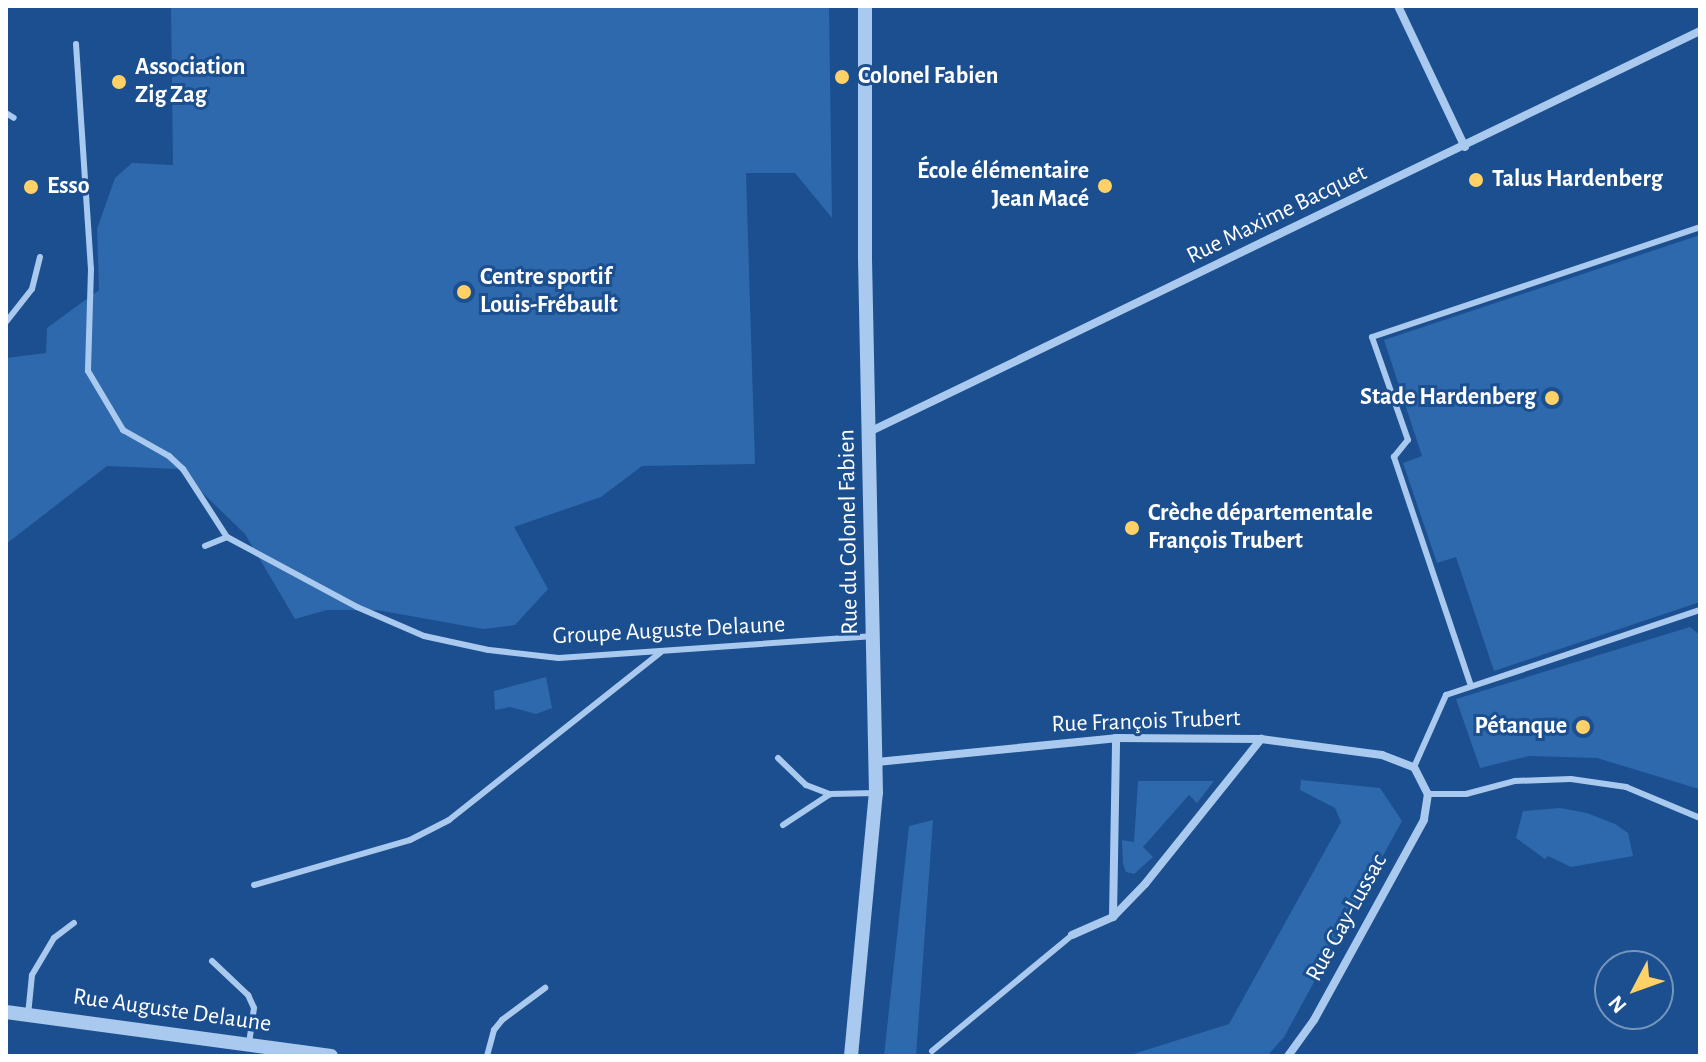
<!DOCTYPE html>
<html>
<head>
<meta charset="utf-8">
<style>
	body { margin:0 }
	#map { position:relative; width:1706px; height:1062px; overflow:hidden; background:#1b4f8f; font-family:"Alegreya Sans",sans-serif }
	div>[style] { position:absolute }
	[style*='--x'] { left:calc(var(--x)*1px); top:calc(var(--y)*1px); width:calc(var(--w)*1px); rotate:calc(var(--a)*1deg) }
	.green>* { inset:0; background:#2e69ad }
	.service>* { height:6px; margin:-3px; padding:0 3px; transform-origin:3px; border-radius:3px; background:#a9c9ee }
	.minor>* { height:8px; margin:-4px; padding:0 4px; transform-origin:4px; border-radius:4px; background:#a9c9ee }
	.tertiary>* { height:14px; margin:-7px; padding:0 7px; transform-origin:7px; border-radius:7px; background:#a9c9ee }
	.dots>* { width:22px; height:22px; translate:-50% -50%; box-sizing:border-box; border:4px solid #1b4f8f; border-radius:50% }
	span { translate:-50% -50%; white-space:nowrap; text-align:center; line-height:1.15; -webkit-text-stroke:6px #1b4f8f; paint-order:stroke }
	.poi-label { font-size:24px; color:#fff; font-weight:700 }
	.left { translate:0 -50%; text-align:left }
	.right { translate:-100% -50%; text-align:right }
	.street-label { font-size:24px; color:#fff }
	.frame { position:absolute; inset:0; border:8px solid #fff; pointer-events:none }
	.north { position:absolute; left:1594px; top:950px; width:80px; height:80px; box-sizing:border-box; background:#1b4f8f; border:2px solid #7695bc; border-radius:50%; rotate:229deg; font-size:22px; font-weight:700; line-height:32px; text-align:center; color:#fff }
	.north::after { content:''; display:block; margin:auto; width:28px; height:36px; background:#ffd166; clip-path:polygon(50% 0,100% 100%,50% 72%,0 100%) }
</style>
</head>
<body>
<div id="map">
	<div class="green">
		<i style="clip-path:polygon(171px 6px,829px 6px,832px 218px,795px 173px,746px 173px,755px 464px,642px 466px,601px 497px,514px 527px,548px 589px,515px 625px,483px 629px,377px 610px,327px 610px,295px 619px,245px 534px,178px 469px,107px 466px,6px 544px,6px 358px,46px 353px,47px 328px,99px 290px,97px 229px,115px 178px,132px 163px,173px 165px)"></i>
		<i style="clip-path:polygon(1700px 235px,1700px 602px,1494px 671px,1456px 557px,1437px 563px,1403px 463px,1422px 456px,1384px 340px)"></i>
		<i style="clip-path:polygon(1690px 627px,1700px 635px,1699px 789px,1597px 758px,1529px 756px,1480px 768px,1456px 699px)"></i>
		<i style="clip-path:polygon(546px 677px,552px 708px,536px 714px,510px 707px,495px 710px,494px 691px)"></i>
		<i style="clip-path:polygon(1301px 780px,1380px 788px,1402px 821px,1284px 1037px,1267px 1056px,1127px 1056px,1229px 1024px,1341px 822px,1335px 808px,1300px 790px)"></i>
		<i style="clip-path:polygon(1138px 781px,1214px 781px,1197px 803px,1189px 795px,1143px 847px,1153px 857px,1134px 874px,1126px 872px,1123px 864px,1122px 840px,1134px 842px)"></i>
		<i style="clip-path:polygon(1560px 808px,1587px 813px,1615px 824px,1628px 833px,1633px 856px,1571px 867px,1548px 856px,1545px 859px,1516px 838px,1523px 811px)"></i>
		<i style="clip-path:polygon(933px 820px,916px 1056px,884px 1056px,909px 826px)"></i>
	</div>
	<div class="service">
		<i style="--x:76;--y:44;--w:225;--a:86.2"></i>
		<i style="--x:91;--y:269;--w:102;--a:91.7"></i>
		<i style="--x:88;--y:371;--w:69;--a:59.3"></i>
		<i style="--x:123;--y:430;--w:53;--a:29.5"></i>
		<i style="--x:169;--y:456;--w:19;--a:43"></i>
		<i style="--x:183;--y:469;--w:81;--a:57.1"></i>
		<i style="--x:6;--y:113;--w:9;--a:32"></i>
		<i style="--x:6;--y:322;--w:42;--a:-51.8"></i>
		<i style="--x:32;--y:289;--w:33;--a:-76"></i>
		<i style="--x:205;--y:546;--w:24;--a:-22"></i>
		<i style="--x:227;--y:537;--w:148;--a:28.3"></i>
		<i style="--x:357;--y:607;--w:73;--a:23.4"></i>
		<i style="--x:424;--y:636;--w:66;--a:12.2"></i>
		<i style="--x:489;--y:650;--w:70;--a:6.5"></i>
		<i style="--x:559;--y:658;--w:316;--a:-4"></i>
		<i style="--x:1471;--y:686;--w:242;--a:-108.6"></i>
		<i style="--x:1394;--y:457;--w:22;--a:-51"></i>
		<i style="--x:1408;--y:440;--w:109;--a:-109.3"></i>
		<i style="--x:1372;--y:337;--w:346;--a:-18.5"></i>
		<i style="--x:778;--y:758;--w:39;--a:44"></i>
		<i style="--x:806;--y:785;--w:26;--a:21"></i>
		<i style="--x:1414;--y:767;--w:79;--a:-66"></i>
		<i style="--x:1446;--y:695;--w:268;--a:-18.5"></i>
		<i style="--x:1428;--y:794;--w:38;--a:0"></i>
		<i style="--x:1466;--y:794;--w:51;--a:-14.9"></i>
		<i style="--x:1515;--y:781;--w:56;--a:-2"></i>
		<i style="--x:1571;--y:779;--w:56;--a:8.3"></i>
		<i style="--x:1626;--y:787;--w:80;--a:22.7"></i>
		<i style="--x:783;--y:825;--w:56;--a:-33.4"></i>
		<i style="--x:830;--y:794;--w:46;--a:-1.2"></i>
		<i style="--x:254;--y:885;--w:162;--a:-16.1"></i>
		<i style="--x:410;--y:840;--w:44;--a:-27.1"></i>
		<i style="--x:449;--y:820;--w:270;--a:-38.4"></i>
		<i style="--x:212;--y:961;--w:50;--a:43.4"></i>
		<i style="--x:248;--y:995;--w:14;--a:65"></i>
		<i style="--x:254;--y:1008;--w:36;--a:98"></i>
		<i style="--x:28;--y:1015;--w:40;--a:-84.3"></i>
		<i style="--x:32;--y:975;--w:43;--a:-59.3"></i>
		<i style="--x:54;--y:938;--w:25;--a:-37"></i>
		<i style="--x:932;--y:1051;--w:182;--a:-39.6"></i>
		<i style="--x:487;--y:1056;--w:27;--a:-75"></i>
		<i style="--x:494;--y:1030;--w:13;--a:-51"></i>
		<i style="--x:502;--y:1020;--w:54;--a:-36.7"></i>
	</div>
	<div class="minor">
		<i style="--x:1398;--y:6;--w:156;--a:64.6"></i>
		<i style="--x:869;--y:432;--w:923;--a:-25.76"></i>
		<i style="--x:877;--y:762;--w:240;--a:-5.7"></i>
		<i style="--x:1116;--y:738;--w:145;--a:0.4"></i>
		<i style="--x:1261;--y:739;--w:122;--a:7.5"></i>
		<i style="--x:1382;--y:755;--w:34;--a:21"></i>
		<i style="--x:1414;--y:767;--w:30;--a:63"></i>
		<i style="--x:1428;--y:794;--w:26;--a:99"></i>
		<i style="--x:1424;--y:820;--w:228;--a:118.8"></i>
		<i style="--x:1314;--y:1020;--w:44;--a:125.8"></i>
		<i style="--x:1113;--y:917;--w:179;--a:-89"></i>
		<i style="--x:1072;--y:935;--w:45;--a:-23.7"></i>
		<i style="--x:1113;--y:917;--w:46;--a:-45.9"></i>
		<i style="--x:1145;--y:884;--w:186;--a:-51.3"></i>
	</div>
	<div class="tertiary">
		<i style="--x:6;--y:1012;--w:328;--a:7.7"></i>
		<i style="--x:851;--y:1056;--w:264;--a:-84.6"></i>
		<i style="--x:876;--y:793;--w:534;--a:-91.18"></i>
		<i style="--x:865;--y:259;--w:253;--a:-90"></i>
	</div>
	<div class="dots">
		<i style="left:842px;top:77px;background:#ffd166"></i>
		<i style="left:119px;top:82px;background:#ffd166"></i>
		<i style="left:1476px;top:180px;background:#ffd166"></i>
		<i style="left:1105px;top:186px;background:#ffd166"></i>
		<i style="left:31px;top:187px;background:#ffd166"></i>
		<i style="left:464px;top:292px;background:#ffd166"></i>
		<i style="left:1552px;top:398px;background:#ffd166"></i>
		<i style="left:1132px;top:528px;background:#ffd166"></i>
		<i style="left:1583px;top:727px;background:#ffd166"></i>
	</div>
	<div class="poi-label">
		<span class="left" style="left:135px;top:82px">Association<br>Zig Zag</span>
		<span class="left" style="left:858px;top:77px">Colonel Fabien</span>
		<span class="right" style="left:1089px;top:186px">École élémentaire<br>Jean Macé</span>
		<span class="left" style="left:1492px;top:180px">Talus Hardenberg</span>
		<span class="left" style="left:47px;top:187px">Esso</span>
		<span class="left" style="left:480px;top:292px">Centre sportif<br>Louis-Frébault</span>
		<span class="right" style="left:1536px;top:398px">Stade Hardenberg</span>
		<span class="left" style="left:1148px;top:528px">Crèche départementale<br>François Trubert</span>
		<span class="right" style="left:1567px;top:727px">Pétanque</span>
	</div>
	<div class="street-label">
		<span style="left:1277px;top:215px;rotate:-26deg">Rue Maxime Bacquet</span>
		<span style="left:849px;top:532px;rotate:-91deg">Rue du Colonel Fabien</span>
		<span style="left:669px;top:631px;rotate:-3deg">Groupe Auguste Delaune</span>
		<span style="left:1146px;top:722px;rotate:-2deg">Rue François Trubert</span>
		<span style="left:1347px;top:918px;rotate:-61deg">Rue Gay-Lussac</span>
		<span style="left:172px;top:1011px;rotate:8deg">Rue Auguste Delaune</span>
	</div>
	<div class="frame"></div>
	<div class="north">N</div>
</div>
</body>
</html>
